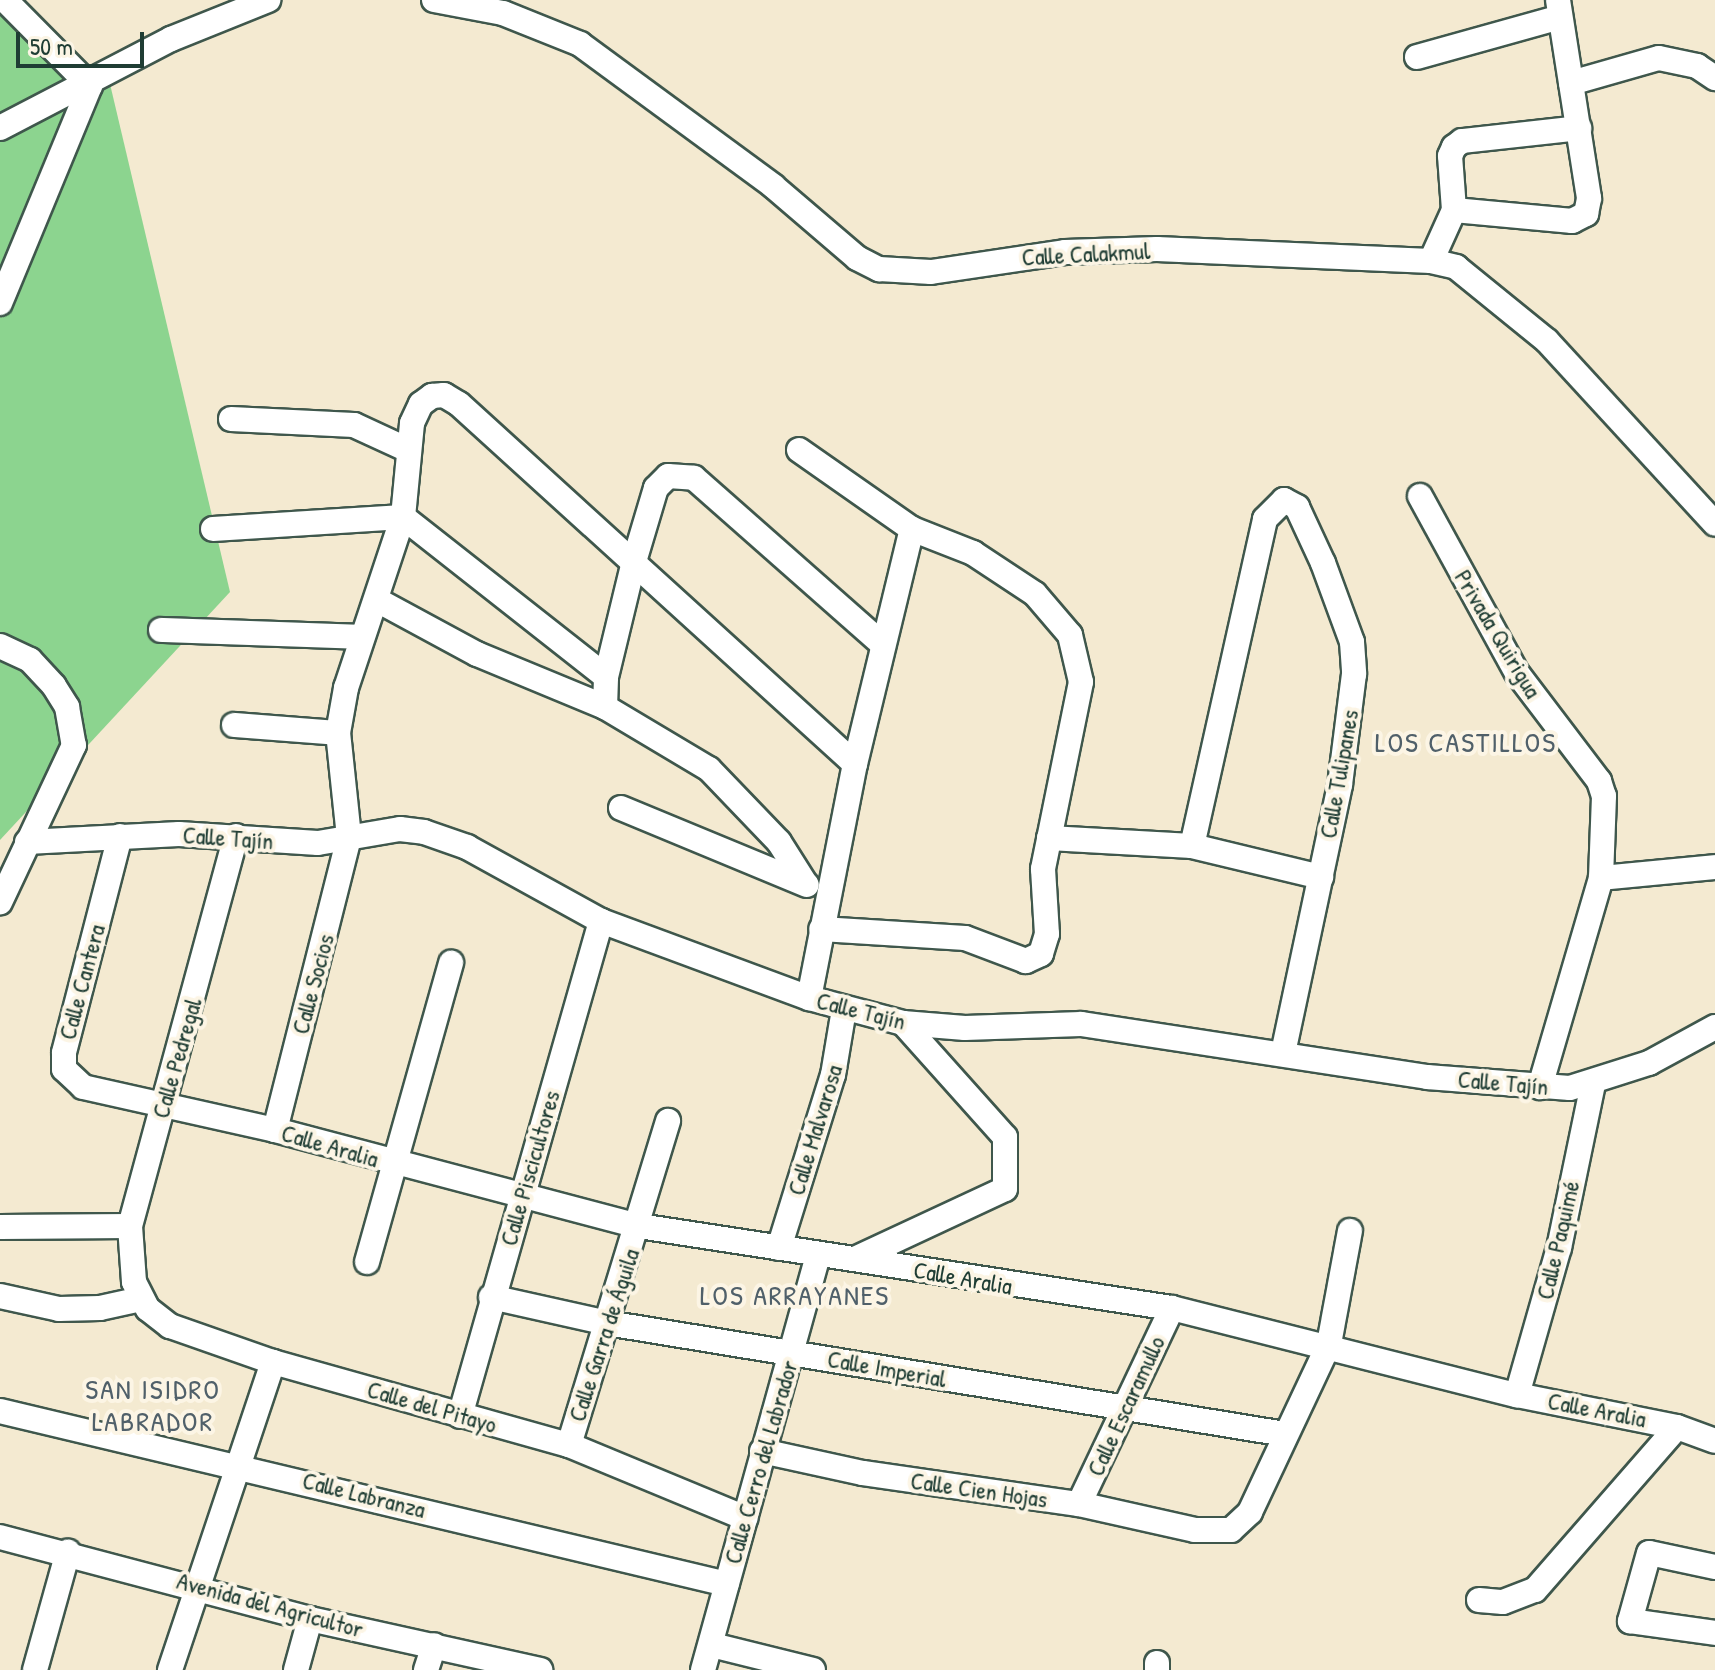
<!DOCTYPE html>
<html>
<head>
<meta charset="utf-8">
<style>
	body { margin:0 }
	#map { position:relative; width:1715px; height:1670px; overflow:hidden; background:#f4ead1; font-family:"Patrick Hand",sans-serif }
	div>[style] { position:absolute }
	[style*='--x'] { left:calc(var(--x)*1px); top:calc(var(--y)*1px); width:calc(var(--w)*1px); rotate:calc(var(--a)*1deg) }
	.green>* { inset:0; background:#8cd48f }
	.roads { filter:drop-shadow(2px 0 #3f574c) drop-shadow(-2px 0 #3f574c) drop-shadow(0 2px #3f574c) drop-shadow(0 -2px #3f574c) }
	.minor>* { height:24px; margin:-12px; padding:0 12px; transform-origin:12px; border-radius:12px; background:#fff }
	span { translate:-50% -50%; white-space:nowrap; text-align:center; line-height:1.15; -webkit-text-stroke:8px #fcf5e5; paint-order:stroke }
	.street-label { font-size:24px; color:#1f3d34 }
	.quarter-label { font-size:28px; color:#50606a; letter-spacing:2px }
	.scale { position:absolute; left:16px; top:32px; width:128px; height:36px; box-sizing:border-box; border:4px solid #1f3d34; border-top:0; padding-left:10px; font-size:24px; line-height:28px; white-space:nowrap; color:#1f3d34; -webkit-text-stroke:6px #fcf5e5; paint-order:stroke }
</style>
</head>
<body>
<div id="map">
	<div class="green">
		<i style="clip-path:polygon(0 0,110px 84px,230px 592px,0 840px)"></i>
	</div>
	<div class="roads">
		<div class="minor">
			<i style="--x:5;--y:0;--w:121;--a:45.3"></i>
			<i style="--x:434;--y:0;--w:70;--a:10.7"></i>
			<i style="--x:503;--y:13;--w:83;--a:21.9"></i>
			<i style="--x:580;--y:44;--w:240;--a:36.3"></i>
			<i style="--x:773;--y:186;--w:111;--a:40.6"></i>
			<i style="--x:857;--y:258;--w:25;--a:27"></i>
			<i style="--x:879;--y:269;--w:52;--a:3.3"></i>
			<i style="--x:931;--y:272;--w:135;--a:-8.5"></i>
			<i style="--x:1065;--y:252;--w:92;--a:-1.9"></i>
			<i style="--x:1157;--y:249;--w:274;--a:2.5"></i>
			<i style="--x:1431;--y:261;--w:26;--a:13"></i>
			<i style="--x:1456;--y:267;--w:117;--a:39.1"></i>
			<i style="--x:1547;--y:341;--w:248;--a:47.4"></i>
			<i style="--x:1417;--y:57;--w:148;--a:-15.6"></i>
			<i style="--x:1571;--y:83;--w:91;--a:-15.9"></i>
			<i style="--x:1659;--y:58;--w:39;--a:12"></i>
			<i style="--x:1697;--y:66;--w:22;--a:34"></i>
			<i style="--x:0;--y:128;--w:193;--a:-27.5"></i>
			<i style="--x:171;--y:39;--w:105;--a:-21.9"></i>
			<i style="--x:1454;--y:210;--w:119;--a:5.3"></i>
			<i style="--x:1572;--y:221;--w:16;--a:-27"></i>
			<i style="--x:1586;--y:214;--w:16;--a:-79"></i>
			<i style="--x:1589;--y:198;--w:200;--a:-98.9"></i>
			<i style="--x:1431;--y:261;--w:56;--a:-65.7"></i>
			<i style="--x:1454;--y:210;--w:54;--a:-94.2"></i>
			<i style="--x:1450;--y:156;--w:10;--a:-66"></i>
			<i style="--x:1454;--y:147;--w:10;--a:-37"></i>
			<i style="--x:1462;--y:141;--w:118;--a:-6.3"></i>
			<i style="--x:0;--y:303;--w:235;--a:-67.5"></i>
			<i style="--x:231;--y:419;--w:123;--a:2.8"></i>
			<i style="--x:354;--y:425;--w:60;--a:24.8"></i>
			<i style="--x:799;--y:450;--w:138;--a:35"></i>
			<i style="--x:912;--y:529;--w:66;--a:21.5"></i>
			<i style="--x:973;--y:553;--w:74;--a:33.5"></i>
			<i style="--x:1035;--y:594;--w:54;--a:49.5"></i>
			<i style="--x:1070;--y:635;--w:48;--a:76.8"></i>
			<i style="--x:1081;--y:682;--w:191;--a:101.5"></i>
			<i style="--x:1043;--y:869;--w:65;--a:86.5"></i>
			<i style="--x:1047;--y:934;--w:21;--a:107"></i>
			<i style="--x:1041;--y:954;--w:17;--a:155"></i>
			<i style="--x:1026;--y:961;--w:65;--a:-159.3"></i>
			<i style="--x:965;--y:938;--w:144;--a:-176.4"></i>
			<i style="--x:1420;--y:496;--w:202;--a:61.3"></i>
			<i style="--x:1517;--y:673;--w:136;--a:52.8"></i>
			<i style="--x:1599;--y:781;--w:16;--a:72"></i>
			<i style="--x:1604;--y:796;--w:82;--a:92.1"></i>
			<i style="--x:1601;--y:878;--w:218;--a:106.3"></i>
			<i style="--x:213;--y:529;--w:190;--a:-3.6"></i>
			<i style="--x:403;--y:517;--w:258;--a:38.2"></i>
			<i style="--x:377;--y:600;--w:114;--a:28.4"></i>
			<i style="--x:477;--y:654;--w:139;--a:22.5"></i>
			<i style="--x:605;--y:707;--w:121;--a:30.8"></i>
			<i style="--x:709;--y:769;--w:101;--a:46.2"></i>
			<i style="--x:779;--y:842;--w:49;--a:57.6"></i>
			<i style="--x:161;--y:630;--w:199;--a:2"></i>
			<i style="--x:0;--y:646;--w:33;--a:25"></i>
			<i style="--x:30;--y:660;--w:35;--a:47"></i>
			<i style="--x:54;--y:686;--w:25;--a:58"></i>
			<i style="--x:67;--y:707;--w:39;--a:80"></i>
			<i style="--x:74;--y:745;--w:174;--a:115.2"></i>
			<i style="--x:605;--y:707;--w:30;--a:-88"></i>
			<i style="--x:606;--y:677;--w:115;--a:-76.4"></i>
			<i style="--x:633;--y:565;--w:80;--a:-73.4"></i>
			<i style="--x:656;--y:488;--w:17;--a:-45"></i>
			<i style="--x:668;--y:476;--w:26;--a:4"></i>
			<i style="--x:694;--y:478;--w:251;--a:41.4"></i>
			<i style="--x:234;--y:725;--w:104;--a:4.4"></i>
			<i style="--x:621;--y:808;--w:201;--a:22.5"></i>
			<i style="--x:120;--y:836;--w:224;--a:104.5"></i>
			<i style="--x:64;--y:1053;--w:16;--a:90"></i>
			<i style="--x:64;--y:1069;--w:26;--a:43"></i>
			<i style="--x:83;--y:1087;--w:197;--a:12.6"></i>
			<i style="--x:275;--y:1130;--w:376;--a:14.8"></i>
			<i style="--x:639;--y:1226;--w:539;--a:8.75"></i>
			<i style="--x:1172;--y:1308;--w:356;--a:14.2"></i>
			<i style="--x:1517;--y:1395;--w:163;--a:11.3"></i>
			<i style="--x:1677;--y:1427;--w:40;--a:20.2"></i>
			<i style="--x:236;--y:836;--w:404;--a:105.2"></i>
			<i style="--x:130;--y:1226;--w:56;--a:85.9"></i>
			<i style="--x:134;--y:1282;--w:30;--a:63"></i>
			<i style="--x:148;--y:1309;--w:28;--a:38"></i>
			<i style="--x:170;--y:1326;--w:109;--a:19.3"></i>
			<i style="--x:273;--y:1362;--w:307;--a:15.7"></i>
			<i style="--x:569;--y:1445;--w:191;--a:22.5"></i>
			<i style="--x:1049;--y:838;--w:143;--a:3.2"></i>
			<i style="--x:1192;--y:846;--w:133;--a:13.5"></i>
			<i style="--x:27;--y:842;--w:152;--a:-3"></i>
			<i style="--x:179;--y:834;--w:139;--a:3.7"></i>
			<i style="--x:318;--y:843;--w:83;--a:-9.7"></i>
			<i style="--x:400;--y:829;--w:24;--a:7"></i>
			<i style="--x:424;--y:832;--w:46;--a:19.2"></i>
			<i style="--x:467;--y:847;--w:153;--a:28.9"></i>
			<i style="--x:601;--y:921;--w:222;--a:20.3"></i>
			<i style="--x:809;--y:998;--w:97;--a:14.9"></i>
			<i style="--x:903;--y:1023;--w:62;--a:4.6"></i>
			<i style="--x:965;--y:1028;--w:116;--a:-2"></i>
			<i style="--x:1081;--y:1024;--w:350;--a:8.7"></i>
			<i style="--x:1427;--y:1077;--w:143;--a:4.4"></i>
			<i style="--x:1570;--y:1088;--w:83;--a:-17.6"></i>
			<i style="--x:1649;--y:1063;--w:75;--a:-28.6"></i>
			<i style="--x:1192;--y:846;--w:335;--a:-77.4"></i>
			<i style="--x:1265;--y:519;--w:27;--a:-45"></i>
			<i style="--x:1284;--y:500;--w:15;--a:28"></i>
			<i style="--x:1297;--y:507;--w:62;--a:65.1"></i>
			<i style="--x:1323;--y:563;--w:84;--a:69.8"></i>
			<i style="--x:1352;--y:642;--w:32;--a:86"></i>
			<i style="--x:1354;--y:674;--w:112;--a:97.2"></i>
			<i style="--x:1340;--y:785;--w:275;--a:102"></i>
			<i style="--x:1601;--y:878;--w:115;--a:-5.5"></i>
			<i style="--x:809;--y:998;--w:238;--a:-78.9"></i>
			<i style="--x:855;--y:764;--w:242;--a:-76.4"></i>
			<i style="--x:275;--y:1130;--w:302;--a:-75.8"></i>
			<i style="--x:349;--y:837;--w:105;--a:-96"></i>
			<i style="--x:338;--y:733;--w:46;--a:-79.9"></i>
			<i style="--x:346;--y:688;--w:180;--a:-71.6"></i>
			<i style="--x:403;--y:517;--w:94;--a:-84.5"></i>
			<i style="--x:412;--y:423;--w:21;--a:-65"></i>
			<i style="--x:421;--y:404;--w:14;--a:-36"></i>
			<i style="--x:432;--y:396;--w:12;--a:-5"></i>
			<i style="--x:444;--y:395;--w:17;--a:31"></i>
			<i style="--x:459;--y:404;--w:535;--a:42.27"></i>
			<i style="--x:0;--y:1227;--w:130;--a:-0.4"></i>
			<i style="--x:779;--y:1248;--w:181;--a:-72.7"></i>
			<i style="--x:833;--y:1075;--w:67;--a:-80.5"></i>
			<i style="--x:857;--y:1258;--w:163;--a:-25"></i>
			<i style="--x:1005;--y:1189;--w:52;--a:-90"></i>
			<i style="--x:1005;--y:1137;--w:153;--a:-131.8"></i>
			<i style="--x:367;--y:1262;--w:311;--a:-74.3"></i>
			<i style="--x:0;--y:1296;--w:60;--a:12.4"></i>
			<i style="--x:59;--y:1309;--w:41;--a:-1.4"></i>
			<i style="--x:100;--y:1308;--w:42;--a:-12.4"></i>
			<i style="--x:491;--y:1297;--w:119;--a:12.6"></i>
			<i style="--x:607;--y:1323;--w:687;--a:9.3"></i>
			<i style="--x:1517;--y:1395;--w:153;--a:-74.1"></i>
			<i style="--x:1559;--y:1248;--w:167;--a:-78.3"></i>
			<i style="--x:0;--y:1411;--w:747;--a:13.39"></i>
			<i style="--x:460;--y:1416;--w:515;--a:-74.1"></i>
			<i style="--x:569;--y:1445;--w:339;--a:-73"></i>
			<i style="--x:762;--y:1451;--w:103;--a:12.3"></i>
			<i style="--x:863;--y:1473;--w:218;--a:8.2"></i>
			<i style="--x:1079;--y:1504;--w:119;--a:12.6"></i>
			<i style="--x:1195;--y:1530;--w:36;--a:0"></i>
			<i style="--x:1231;--y:1530;--w:26;--a:-43"></i>
			<i style="--x:1250;--y:1512;--w:186;--a:-64.8"></i>
			<i style="--x:1329;--y:1344;--w:115;--a:-79.5"></i>
			<i style="--x:1079;--y:1504;--w:217;--a:-64.6"></i>
			<i style="--x:0;--y:1537;--w:321;--a:14.8"></i>
			<i style="--x:310;--y:1619;--w:236;--a:12.5"></i>
			<i style="--x:1715;--y:1567;--w:67;--a:-168"></i>
			<i style="--x:1649;--y:1553;--w:71;--a:105.6"></i>
			<i style="--x:1630;--y:1621;--w:86;--a:8"></i>
			<i style="--x:1479;--y:1600;--w:24;--a:5"></i>
			<i style="--x:1503;--y:1602;--w:34;--a:-21"></i>
			<i style="--x:1535;--y:1590;--w:216;--a:-48.9"></i>
			<i style="--x:712;--y:1645;--w:104;--a:13.9"></i>
			<i style="--x:35;--y:1670;--w:123;--a:-74.4"></i>
			<i style="--x:170;--y:1670;--w:325;--a:-71.5"></i>
			<i style="--x:296;--y:1670;--w:53;--a:-74.6"></i>
			<i style="--x:426;--y:1670;--w:26;--a:-72"></i>
			<i style="--x:703;--y:1670;--w:432;--a:-74.5"></i>
			<i style="--x:1157;--y:1670;--w:7;--a:-90"></i>
		</div>
	</div>
	<div class="street-label">
		<span style="left:1086px;top:254px;rotate:-3deg">Calle Calakmul</span>
		<span style="left:1498px;top:634px;rotate:59deg">Privada Quirigua</span>
		<span style="left:1339px;top:774px;rotate:-80deg">Calle Tulipanes</span>
		<span style="left:228px;top:838px;rotate:4deg">Calle Tajín</span>
		<span style="left:82px;top:982px;rotate:-75deg">Calle Cantera</span>
		<span style="left:313px;top:984px;rotate:-75deg">Calle Socios</span>
		<span style="left:861px;top:1011px;rotate:14deg">Calle Tajín</span>
		<span style="left:177px;top:1058px;rotate:-74deg">Calle Pedregal</span>
		<span style="left:1503px;top:1083px;rotate:5deg">Calle Tajín</span>
		<span style="left:815px;top:1130px;rotate:-73deg">Calle Malvarosa</span>
		<span style="left:330px;top:1146px;rotate:16deg">Calle Aralia</span>
		<span style="left:530px;top:1168px;rotate:-74deg">Calle Piscicultores</span>
		<span style="left:1558px;top:1240px;rotate:-77deg">Calle Paquimé</span>
		<span style="left:963px;top:1278px;rotate:10deg">Calle Aralia</span>
		<span style="left:604px;top:1335px;rotate:-72deg">Calle Garra de Águila</span>
		<span style="left:887px;top:1369px;rotate:10deg">Calle Imperial</span>
		<span style="left:1126px;top:1406px;rotate:-65deg">Calle Escaramullo</span>
		<span style="left:432px;top:1407px;rotate:16deg">Calle del Pitayo</span>
		<span style="left:1597px;top:1410px;rotate:11deg">Calle Aralia</span>
		<span style="left:761px;top:1462px;rotate:-74deg">Calle Cerro del Labrador</span>
		<span style="left:979px;top:1490px;rotate:8deg">Calle Cien Hojas</span>
		<span style="left:364px;top:1495px;rotate:14deg">Calle Labranza</span>
		<span style="left:270px;top:1605px;rotate:15deg">Avenida del Agricultor</span>
	</div>
	<div class="quarter-label">
		<span style="left:1466px;top:742px">LOS CASTILLOS</span>
		<span style="left:795px;top:1295px">LOS ARRAYANES</span>
		<span style="left:153px;top:1405px">SAN ISIDRO<br>LABRADOR</span>
	</div>
	<div class="scale">50 m</div>
</div>
</body>
</html>
